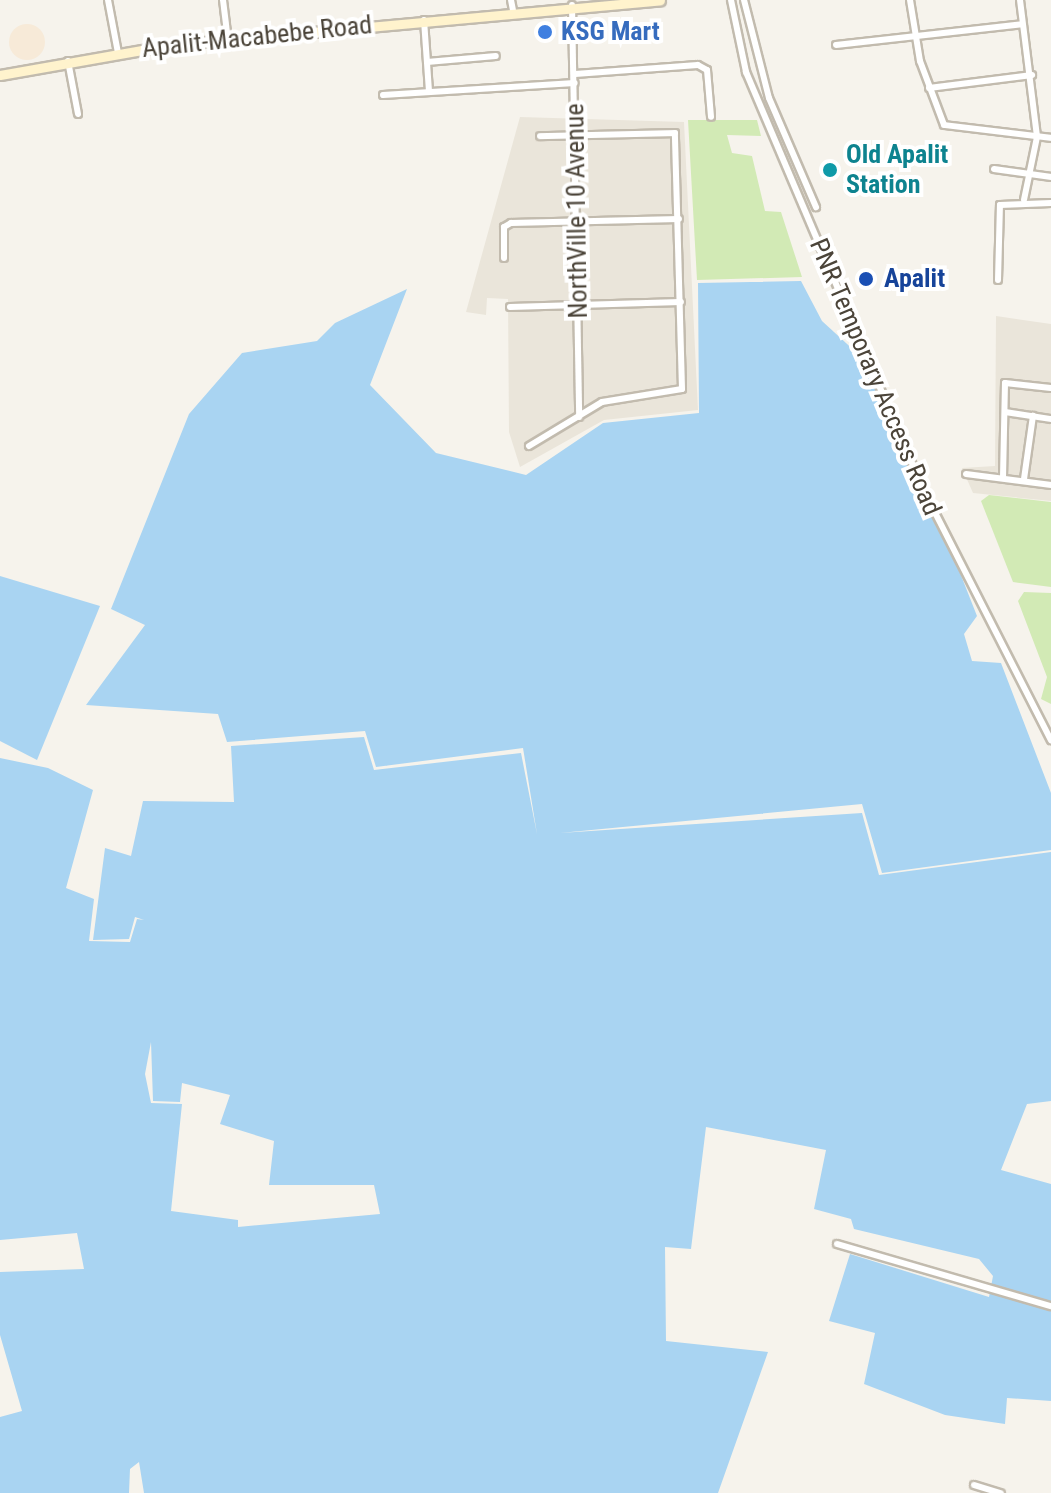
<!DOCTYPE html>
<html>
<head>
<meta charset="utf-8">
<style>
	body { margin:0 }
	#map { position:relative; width:1051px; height:1493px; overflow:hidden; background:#f6f3ec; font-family:"Roboto Condensed",sans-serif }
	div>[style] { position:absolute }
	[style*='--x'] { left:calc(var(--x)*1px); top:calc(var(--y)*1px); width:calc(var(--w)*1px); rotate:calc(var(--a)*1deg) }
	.residential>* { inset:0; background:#eae5da }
	.commercial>* { inset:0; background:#f7ead8 }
	.round { border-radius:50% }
	.green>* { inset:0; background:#d2eab5 }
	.water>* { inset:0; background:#a9d4f2 }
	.roads { filter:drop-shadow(2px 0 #c2bbae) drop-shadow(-2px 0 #c2bbae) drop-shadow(0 2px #c2bbae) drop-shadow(0 -2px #c2bbae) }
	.minor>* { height:6px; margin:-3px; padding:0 3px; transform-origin:3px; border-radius:3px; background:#fff }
	.secondary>* { height:9px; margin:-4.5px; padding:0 4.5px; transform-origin:4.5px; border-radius:4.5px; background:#fff3cd }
	.dots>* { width:22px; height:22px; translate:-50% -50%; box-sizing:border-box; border:4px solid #fff; border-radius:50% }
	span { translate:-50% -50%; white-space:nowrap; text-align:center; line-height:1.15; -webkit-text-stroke:8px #fff; paint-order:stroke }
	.shop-label { font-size:26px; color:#366cbe; font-weight:700 }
	.left { translate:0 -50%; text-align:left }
	.street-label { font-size:26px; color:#4b4439 }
	.culture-label { font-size:26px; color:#0d838f; font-weight:700 }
	.transit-label { font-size:26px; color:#164399; font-weight:700 }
</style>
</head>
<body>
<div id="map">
	<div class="residential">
		<i style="clip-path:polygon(520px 117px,684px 122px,698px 410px,604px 420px,520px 467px,509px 432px,508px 299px,487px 298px,486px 315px,466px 312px)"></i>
		<i style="clip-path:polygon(996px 316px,1051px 324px,1051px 501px,973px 493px,962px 468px,995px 466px)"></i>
	</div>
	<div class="commercial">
		<i class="round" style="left:9px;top:24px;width:36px;height:36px"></i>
	</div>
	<div class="green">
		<i style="clip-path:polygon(688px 120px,757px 120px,761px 136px,727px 135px,732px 153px,752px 156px,765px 211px,781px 212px,802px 277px,697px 280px)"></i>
		<i style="clip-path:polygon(989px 495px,1051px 502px,1051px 587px,1013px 582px,981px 501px)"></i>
		<i style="clip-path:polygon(1024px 592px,1051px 593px,1051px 704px,1041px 699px,1047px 677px,1018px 601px)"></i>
	</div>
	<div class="water">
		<i style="clip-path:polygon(evenodd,801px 281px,822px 321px,858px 354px,905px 433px,977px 616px,964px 634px,972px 661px,1001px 663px,1051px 793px,1051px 850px,882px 873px,862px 804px,560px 833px,862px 813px,879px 875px,1051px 852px,1051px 1101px,1027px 1104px,1001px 1170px,1051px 1184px,1051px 1401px,1007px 1398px,1005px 1424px,945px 1415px,864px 1384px,875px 1333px,829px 1321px,850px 1254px,989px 1297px,993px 1276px,979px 1259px,854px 1229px,851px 1219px,814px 1209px,826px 1150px,706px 1127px,691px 1249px,665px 1247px,666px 1341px,768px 1352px,718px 1493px,144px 1493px,139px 1462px,130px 1469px,129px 1493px,0 1493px,0 1417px,22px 1411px,0 1335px,0 1272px,84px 1269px,77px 1233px,0 1240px,0 758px,48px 768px,93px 790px,66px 888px,94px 899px,89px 941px,130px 942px,137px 919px,144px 920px,135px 917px,129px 939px,93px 940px,105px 848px,131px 856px,143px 801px,234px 802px,231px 746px,364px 737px,374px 770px,521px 753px,537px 834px,523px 748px,376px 767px,365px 731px,227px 742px,218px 714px,86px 705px,145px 625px,111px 609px,189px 414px,242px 353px,317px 341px,335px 323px,407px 289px,370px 385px,436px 453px,526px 475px,603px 423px,699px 413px,698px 283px,801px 281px,151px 1042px,153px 1101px,180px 1102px,182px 1083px,230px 1095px,220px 1124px,274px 1141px,269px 1185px,374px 1185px,380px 1214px,238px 1227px,238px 1220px,171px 1211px,182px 1104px,151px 1103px,145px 1074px,151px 1042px)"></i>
		<i style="clip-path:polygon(0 576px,100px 606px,37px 760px,0 741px)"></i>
	</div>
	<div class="roads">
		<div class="minor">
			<i style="--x:108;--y:0;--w:54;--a:79.3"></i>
			<i style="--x:223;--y:0;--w:39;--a:83"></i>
			<i style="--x:511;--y:0;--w:10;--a:79"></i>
			<i style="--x:731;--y:0;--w:74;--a:78.2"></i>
			<i style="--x:746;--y:72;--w:453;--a:67"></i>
			<i style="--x:923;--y:489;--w:282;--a:63"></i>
			<i style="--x:744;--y:0;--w:101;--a:75.7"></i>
			<i style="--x:769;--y:98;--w:119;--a:66.7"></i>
			<i style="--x:910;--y:0;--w:62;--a:80.7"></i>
			<i style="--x:920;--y:61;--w:68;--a:69.4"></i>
			<i style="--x:944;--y:125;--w:108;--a:6.9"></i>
			<i style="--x:1020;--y:0;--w:138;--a:82.9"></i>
			<i style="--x:1037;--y:137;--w:64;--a:101.7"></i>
			<i style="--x:572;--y:5;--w:412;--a:89"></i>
			<i style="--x:424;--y:20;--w:71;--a:86"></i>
			<i style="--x:836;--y:45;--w:187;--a:-6.4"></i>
			<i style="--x:68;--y:61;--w:54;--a:79.3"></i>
			<i style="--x:427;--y:62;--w:69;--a:-5"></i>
			<i style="--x:575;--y:74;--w:123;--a:-4.2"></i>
			<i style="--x:698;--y:65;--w:10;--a:29"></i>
			<i style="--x:707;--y:70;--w:47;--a:85.1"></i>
			<i style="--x:929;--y:88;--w:104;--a:-7.2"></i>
			<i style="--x:383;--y:95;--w:192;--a:-3.6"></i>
			<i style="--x:994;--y:169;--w:58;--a:8"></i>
			<i style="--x:504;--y:258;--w:31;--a:-90"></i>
			<i style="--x:504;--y:227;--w:8;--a:-30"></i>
			<i style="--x:511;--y:223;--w:168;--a:-1.4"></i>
			<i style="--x:998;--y:280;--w:75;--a:-88.5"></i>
			<i style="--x:1000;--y:205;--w:51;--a:-2.2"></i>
			<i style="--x:510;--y:307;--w:171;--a:-1.7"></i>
			<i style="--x:1005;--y:412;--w:47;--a:8.7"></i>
			<i style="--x:529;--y:446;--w:85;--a:-31.1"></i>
			<i style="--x:602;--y:402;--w:81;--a:-9.2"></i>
			<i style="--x:682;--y:389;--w:256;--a:-91.6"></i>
			<i style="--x:675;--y:133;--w:135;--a:178.7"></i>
			<i style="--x:966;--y:474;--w:86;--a:7.4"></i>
			<i style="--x:1003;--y:478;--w:95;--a:-88.8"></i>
			<i style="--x:1005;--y:383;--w:46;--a:6.2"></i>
			<i style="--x:1024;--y:479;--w:64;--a:-81.9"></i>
			<i style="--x:837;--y:1244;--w:223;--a:16.2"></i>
			<i style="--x:974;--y:1485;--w:28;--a:17"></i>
		</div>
		<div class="secondary">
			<i style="--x:0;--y:75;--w:173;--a:-10"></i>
			<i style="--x:170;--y:45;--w:492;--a:-5.2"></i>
		</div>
	</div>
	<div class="dots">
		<i style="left:545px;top:32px;background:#3f7fe0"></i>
		<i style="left:830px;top:170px;background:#0f9aa8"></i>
		<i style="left:866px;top:279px;background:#1a4fb4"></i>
	</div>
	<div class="shop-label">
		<span class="left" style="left:561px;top:32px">KSG Mart</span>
	</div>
	<div class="street-label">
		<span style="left:257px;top:37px;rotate:-6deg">Apalit-Macabebe Road</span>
		<span style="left:577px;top:211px;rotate:-91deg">NorthVille 10 Avenue</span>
		<span style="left:875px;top:377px;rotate:67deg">PNR Temporary Access Road</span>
	</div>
	<div class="culture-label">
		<span class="left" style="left:846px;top:170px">Old Apalit<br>Station</span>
	</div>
	<div class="transit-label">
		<span class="left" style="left:884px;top:279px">Apalit</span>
	</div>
</div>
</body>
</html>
